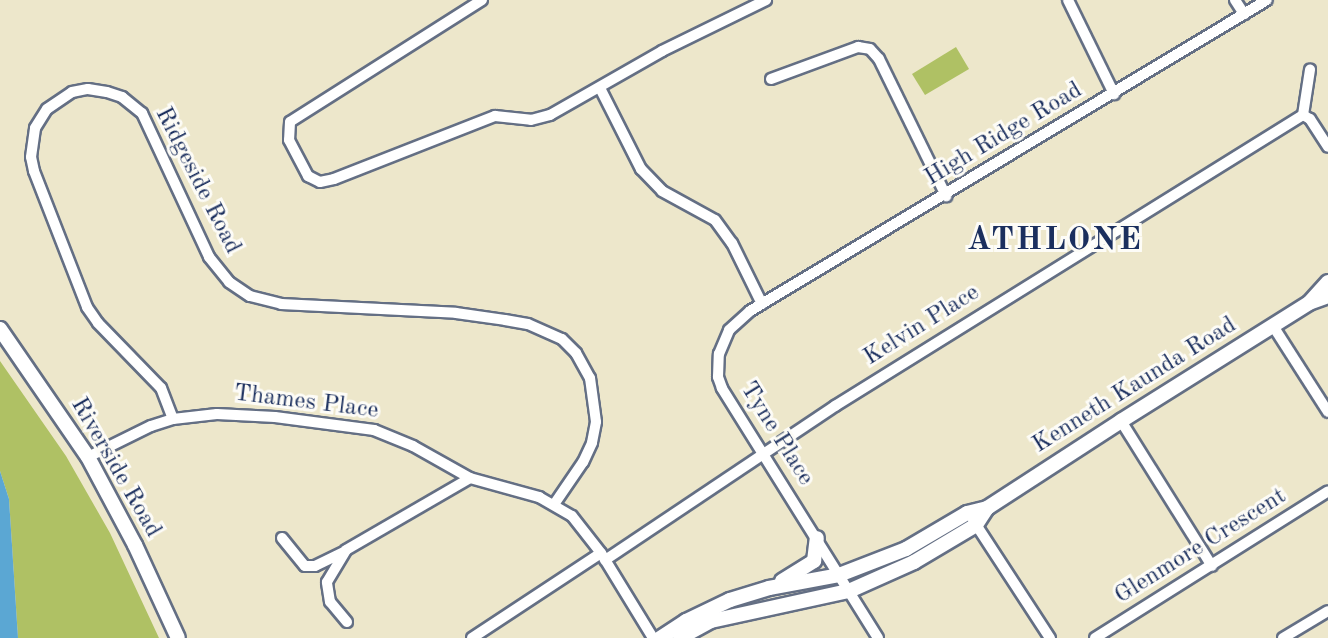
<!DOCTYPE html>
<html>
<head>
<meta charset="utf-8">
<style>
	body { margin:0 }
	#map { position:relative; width:1328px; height:638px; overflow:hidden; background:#ede7cb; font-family:"Old Standard TT",serif }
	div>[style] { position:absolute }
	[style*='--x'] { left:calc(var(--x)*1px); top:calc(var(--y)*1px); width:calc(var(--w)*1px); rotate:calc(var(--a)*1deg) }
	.green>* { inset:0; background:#afc164 }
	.water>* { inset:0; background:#5ba7d3 }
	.roads { filter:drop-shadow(2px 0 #646f84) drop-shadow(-2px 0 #646f84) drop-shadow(0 2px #646f84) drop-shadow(0 -2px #646f84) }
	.minor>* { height:10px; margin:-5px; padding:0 5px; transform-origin:5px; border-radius:5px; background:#fff }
	.major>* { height:14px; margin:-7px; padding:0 7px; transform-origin:7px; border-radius:7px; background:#fff }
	span { translate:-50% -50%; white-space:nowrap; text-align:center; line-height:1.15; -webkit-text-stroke:6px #fdfcf7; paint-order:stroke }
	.street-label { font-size:24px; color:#1b2f5e }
	.district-label { font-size:32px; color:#1b2f5e; font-weight:700; letter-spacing:2px }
</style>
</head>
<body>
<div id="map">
	<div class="green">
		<i style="clip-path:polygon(956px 47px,969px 69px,925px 95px,912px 74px)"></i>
		<i style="clip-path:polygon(0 361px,66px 456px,110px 533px,159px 638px,18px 638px,9px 499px,0 471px)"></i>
	</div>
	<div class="water">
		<i style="clip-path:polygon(0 471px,9px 499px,18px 638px,0 638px)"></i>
	</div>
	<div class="roads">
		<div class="minor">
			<i style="--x:482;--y:0;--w:227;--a:147.6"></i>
			<i style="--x:290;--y:122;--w:18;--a:93"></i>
			<i style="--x:289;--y:140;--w:41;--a:62.2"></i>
			<i style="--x:308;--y:176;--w:13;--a:27"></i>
			<i style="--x:320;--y:182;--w:14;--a:-12"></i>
			<i style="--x:334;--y:179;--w:173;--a:-21.4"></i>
			<i style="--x:495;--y:116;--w:36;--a:6"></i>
			<i style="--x:531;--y:120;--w:20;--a:-15"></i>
			<i style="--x:550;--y:115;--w:129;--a:-29.7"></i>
			<i style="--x:662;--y:51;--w:116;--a:-26.1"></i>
			<i style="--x:1068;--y:0;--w:105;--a:63.9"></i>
			<i style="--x:1235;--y:0;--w:17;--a:57"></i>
			<i style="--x:771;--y:79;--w:93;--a:-20.2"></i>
			<i style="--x:858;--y:47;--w:12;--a:9"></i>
			<i style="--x:870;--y:49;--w:13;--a:48"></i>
			<i style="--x:879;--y:59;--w:153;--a:63.9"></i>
			<i style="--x:600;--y:88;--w:91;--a:63.2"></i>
			<i style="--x:641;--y:169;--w:30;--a:46"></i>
			<i style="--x:662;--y:191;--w:60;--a:28.7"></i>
			<i style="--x:715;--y:220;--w:29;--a:54"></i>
			<i style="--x:732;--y:243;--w:68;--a:63.8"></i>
			<i style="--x:1303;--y:115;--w:46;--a:-81.2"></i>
			<i style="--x:1303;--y:115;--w:8;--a:30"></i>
			<i style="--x:1310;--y:119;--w:33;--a:57"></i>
			<i style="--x:1273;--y:326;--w:102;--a:57.4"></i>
			<i style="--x:173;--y:419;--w:33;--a:-111"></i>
			<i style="--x:161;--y:388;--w:91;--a:-134.1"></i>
			<i style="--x:98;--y:323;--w:19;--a:-125"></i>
			<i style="--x:87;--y:307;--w:146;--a:-111.3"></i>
			<i style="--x:34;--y:171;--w:14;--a:-102"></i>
			<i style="--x:31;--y:157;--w:29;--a:-82"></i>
			<i style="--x:35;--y:128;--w:22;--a:-58"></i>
			<i style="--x:47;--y:109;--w:30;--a:-34"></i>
			<i style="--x:72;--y:92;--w:16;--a:-11"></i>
			<i style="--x:88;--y:89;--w:19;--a:9"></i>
			<i style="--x:107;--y:92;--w:16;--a:18"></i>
			<i style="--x:122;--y:97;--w:26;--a:39"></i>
			<i style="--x:142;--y:113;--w:159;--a:65"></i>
			<i style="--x:209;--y:257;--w:32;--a:51"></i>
			<i style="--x:229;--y:282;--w:25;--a:34"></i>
			<i style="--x:250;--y:296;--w:32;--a:14"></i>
			<i style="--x:281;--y:304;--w:175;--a:2.9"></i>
			<i style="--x:456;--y:313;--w:49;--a:8.1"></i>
			<i style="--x:505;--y:320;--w:23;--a:10"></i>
			<i style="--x:528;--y:324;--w:37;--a:24"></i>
			<i style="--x:562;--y:339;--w:20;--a:45"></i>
			<i style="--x:576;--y:353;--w:29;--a:61"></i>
			<i style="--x:590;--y:378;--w:44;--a:82.2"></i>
			<i style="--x:596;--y:422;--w:21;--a:101"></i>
			<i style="--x:592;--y:443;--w:21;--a:115"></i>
			<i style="--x:583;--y:462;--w:50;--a:124.3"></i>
			<i style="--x:1121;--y:421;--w:171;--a:57.9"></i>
			<i style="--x:88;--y:457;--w:70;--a:-26.2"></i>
			<i style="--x:151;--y:426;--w:23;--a:-18"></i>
			<i style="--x:173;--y:419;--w:44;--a:-6.5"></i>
			<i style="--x:217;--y:414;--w:58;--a:3"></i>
			<i style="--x:275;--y:417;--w:100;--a:7.5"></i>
			<i style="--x:374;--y:430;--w:42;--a:22.3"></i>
			<i style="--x:413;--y:446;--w:65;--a:29.3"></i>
			<i style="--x:470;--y:478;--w:72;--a:15.4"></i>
			<i style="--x:539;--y:497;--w:38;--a:30"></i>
			<i style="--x:572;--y:516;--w:47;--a:51.9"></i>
			<i style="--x:601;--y:553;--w:100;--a:58.5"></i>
			<i style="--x:973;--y:520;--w:141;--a:56.9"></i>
			<i style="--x:282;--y:538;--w:36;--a:51"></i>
			<i style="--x:305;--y:566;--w:10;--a:0"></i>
			<i style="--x:315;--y:566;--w:32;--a:-26"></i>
			<i style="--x:605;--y:560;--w:277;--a:-33.8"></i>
			<i style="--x:835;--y:406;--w:551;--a:-31.87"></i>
			<i style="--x:347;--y:622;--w:26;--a:-130"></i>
			<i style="--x:330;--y:602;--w:20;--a:-99"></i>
			<i style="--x:327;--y:582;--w:37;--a:-59"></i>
			<i style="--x:346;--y:550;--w:143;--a:-30.1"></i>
			<i style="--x:472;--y:638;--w:154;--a:-33.4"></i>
			<i style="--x:878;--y:638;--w:295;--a:-122"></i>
			<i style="--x:722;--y:388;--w:12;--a:-110"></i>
			<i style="--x:718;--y:377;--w:23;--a:-88"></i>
			<i style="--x:719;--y:354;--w:26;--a:-67"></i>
			<i style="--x:729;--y:330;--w:28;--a:-42"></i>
			<i style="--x:750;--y:311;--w:603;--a:-31.03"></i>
			<i style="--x:1095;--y:638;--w:275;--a:-32.2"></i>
			<i style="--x:1283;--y:638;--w:52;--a:-31"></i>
		</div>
		<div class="major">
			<i style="--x:1310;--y:302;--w:27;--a:-48"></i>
			<i style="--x:0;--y:329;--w:155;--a:55.5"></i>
			<i style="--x:88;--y:457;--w:100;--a:61.9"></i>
			<i style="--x:135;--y:545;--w:102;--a:65.2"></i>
			<i style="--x:782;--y:581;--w:38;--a:-32"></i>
			<i style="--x:814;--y:561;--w:23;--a:-83"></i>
			<i style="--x:660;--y:638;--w:31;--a:-33"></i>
			<i style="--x:686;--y:621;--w:49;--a:-25.5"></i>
			<i style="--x:730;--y:600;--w:41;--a:-17.1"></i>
			<i style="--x:769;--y:588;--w:71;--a:-10.5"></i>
			<i style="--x:839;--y:575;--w:72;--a:-21.2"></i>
			<i style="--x:906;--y:549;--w:71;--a:-30.5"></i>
			<i style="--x:967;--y:513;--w:21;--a:-14"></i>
			<i style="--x:680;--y:638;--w:35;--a:-29"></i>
			<i style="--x:711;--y:621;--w:141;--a:-12.3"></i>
			<i style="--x:849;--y:591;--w:71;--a:-24"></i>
			<i style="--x:914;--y:562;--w:72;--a:-30.8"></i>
			<i style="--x:976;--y:525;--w:20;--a:-57"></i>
			<i style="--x:987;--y:508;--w:160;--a:-33"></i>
			<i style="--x:1121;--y:421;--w:222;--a:-32.1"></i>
			<i style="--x:1309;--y:303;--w:20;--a:-20"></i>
		</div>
	</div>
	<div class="street-label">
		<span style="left:1004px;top:135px;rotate:-31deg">High Ridge Road</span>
		<span style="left:197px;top:181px;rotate:63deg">Ridgeside Road</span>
		<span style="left:922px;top:326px;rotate:-32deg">Kelvin Place</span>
		<span style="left:1135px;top:386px;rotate:-32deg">Kenneth Kaunda Road</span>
		<span style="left:306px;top:403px;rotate:7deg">Thames Place</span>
		<span style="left:776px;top:434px;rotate:58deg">Tyne Place</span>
		<span style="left:115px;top:468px;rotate:60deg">Riverside Road</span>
		<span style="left:1201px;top:547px;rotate:-32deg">Glenmore Crescent</span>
	</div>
	<div class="district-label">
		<span style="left:1055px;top:241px">ATHLONE</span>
	</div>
</div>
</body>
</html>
